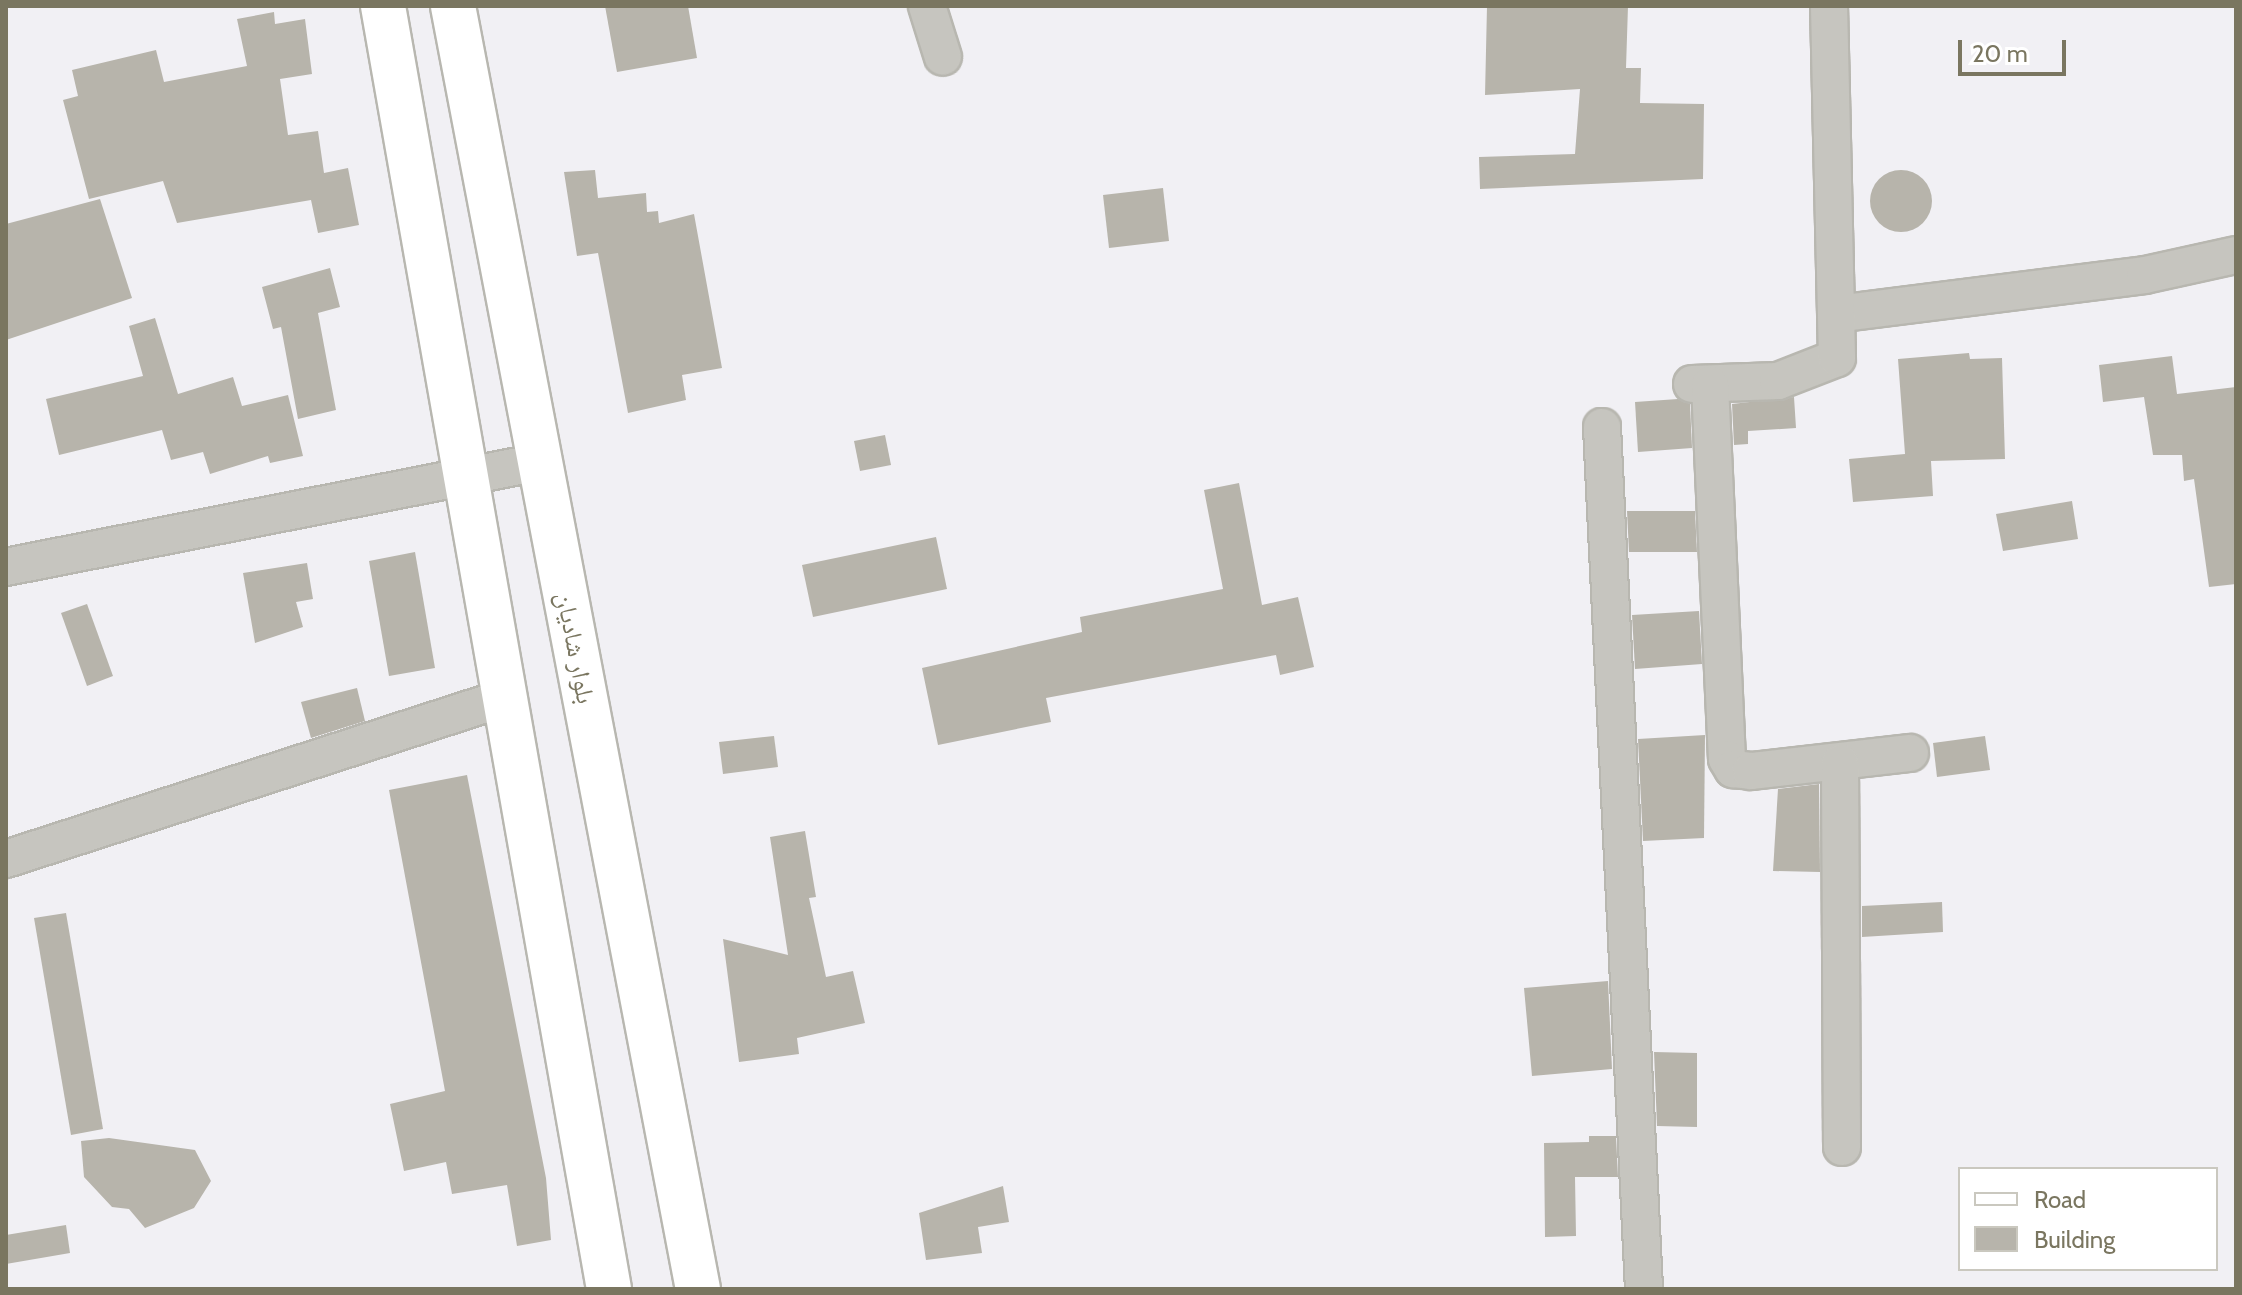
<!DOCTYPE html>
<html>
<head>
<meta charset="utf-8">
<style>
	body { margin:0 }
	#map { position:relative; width:2242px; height:1295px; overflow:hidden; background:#f1f0f4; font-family:Cabin,"Noto Naskh Arabic",sans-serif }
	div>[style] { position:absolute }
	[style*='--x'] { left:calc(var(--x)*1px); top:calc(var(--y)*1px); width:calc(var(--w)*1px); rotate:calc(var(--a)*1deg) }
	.building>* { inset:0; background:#b7b4ab }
	.round { border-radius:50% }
	.roads { filter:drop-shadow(2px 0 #b8b7b0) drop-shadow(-2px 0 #b8b7b0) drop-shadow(0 2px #b8b7b0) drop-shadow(0 -2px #b8b7b0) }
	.minor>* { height:36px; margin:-18px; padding:0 18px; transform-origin:18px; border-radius:18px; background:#c6c5bf }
	.major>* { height:44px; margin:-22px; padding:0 22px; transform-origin:22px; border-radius:22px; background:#fff }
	span { translate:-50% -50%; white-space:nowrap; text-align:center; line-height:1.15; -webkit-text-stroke:8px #fff; paint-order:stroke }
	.street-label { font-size:26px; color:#7a7660 }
	.frame { position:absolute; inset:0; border:8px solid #7a7660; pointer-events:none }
	.legend { position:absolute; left:1958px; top:1167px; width:260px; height:104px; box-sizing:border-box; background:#fff; border:2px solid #cac8bf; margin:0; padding:10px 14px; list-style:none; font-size:24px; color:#7a7660 }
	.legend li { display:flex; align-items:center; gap:16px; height:40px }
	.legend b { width:40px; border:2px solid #cac8bf }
	.scale { position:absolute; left:1958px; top:40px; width:108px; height:36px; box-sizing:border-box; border:4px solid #7a7660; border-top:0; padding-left:10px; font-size:24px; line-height:28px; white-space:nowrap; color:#7a7660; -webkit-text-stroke:6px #fff; paint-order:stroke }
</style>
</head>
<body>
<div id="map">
	<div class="building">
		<i style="clip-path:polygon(605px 6px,688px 6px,697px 58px,617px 72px)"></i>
		<i style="clip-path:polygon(1487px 6px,1628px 6px,1626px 68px,1641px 68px,1640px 103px,1704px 104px,1703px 179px,1480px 189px,1479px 157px,1575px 154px,1580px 89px,1485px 95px)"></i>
		<i style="clip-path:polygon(274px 12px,275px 24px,305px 19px,312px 74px,280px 79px,288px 135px,318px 131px,324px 173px,348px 168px,359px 225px,318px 233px,311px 200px,177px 223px,163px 181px,89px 199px,63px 100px,78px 96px,72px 70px,156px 50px,164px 82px,247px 66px,237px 19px)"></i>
		<i style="clip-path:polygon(595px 170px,598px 198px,646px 193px,647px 212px,658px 211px,659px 223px,694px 214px,722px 368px,682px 375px,686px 400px,628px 413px,598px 253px,577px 256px,564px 172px)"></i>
		<i class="round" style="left:1870px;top:170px;width:62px;height:62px"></i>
		<i style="clip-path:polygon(1163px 188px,1169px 241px,1109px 248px,1103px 195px)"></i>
		<i style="clip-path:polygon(100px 199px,132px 298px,6px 340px,6px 224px)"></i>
		<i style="clip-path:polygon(330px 268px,340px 307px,318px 313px,336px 410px,298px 419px,281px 327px,273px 329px,262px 287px)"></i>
		<i style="clip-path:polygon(155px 318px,178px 394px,233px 377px,242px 406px,288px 395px,303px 456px,270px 463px,268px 456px,210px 474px,203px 452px,171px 460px,162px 430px,59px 455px,46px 399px,143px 376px,129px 326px)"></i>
		<i style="clip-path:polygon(1969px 353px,1970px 359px,2002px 358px,2005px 459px,1931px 461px,1933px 496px,1853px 502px,1849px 459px,1905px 454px,1898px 359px)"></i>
		<i style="clip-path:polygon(2172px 356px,2177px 394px,2236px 387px,2236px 584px,2209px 587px,2194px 479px,2184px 481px,2182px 455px,2153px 455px,2144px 397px,2103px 402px,2099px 365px)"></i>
		<i style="clip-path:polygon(1794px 397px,1796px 428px,1748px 431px,1748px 444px,1734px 445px,1732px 404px)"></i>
		<i style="clip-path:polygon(1678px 399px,1690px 404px,1692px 448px,1638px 452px,1635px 402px)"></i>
		<i style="clip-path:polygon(885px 435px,891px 465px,860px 471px,854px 441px)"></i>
		<i style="clip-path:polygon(1239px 483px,1262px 605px,1298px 597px,1314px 667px,1280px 675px,1276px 655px,1046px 698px,1051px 722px,938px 745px,922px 668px,1082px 632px,1080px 617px,1223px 589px,1204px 490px)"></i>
		<i style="clip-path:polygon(2072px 501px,2078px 539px,2003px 551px,1996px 514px)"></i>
		<i style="clip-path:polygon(1627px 511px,1695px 511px,1697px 552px,1629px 552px)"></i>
		<i style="clip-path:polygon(936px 537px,947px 589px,813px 617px,802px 565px)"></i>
		<i style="clip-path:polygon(415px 552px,435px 668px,389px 676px,369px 561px)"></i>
		<i style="clip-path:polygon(307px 563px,313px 599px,296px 602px,303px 627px,255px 643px,243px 573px)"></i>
		<i style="clip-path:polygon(87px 604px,113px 676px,87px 686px,61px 613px)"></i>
		<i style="clip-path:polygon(1699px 611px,1702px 664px,1635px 669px,1632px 615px)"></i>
		<i style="clip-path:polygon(357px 688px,365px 721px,311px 738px,301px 702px)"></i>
		<i style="clip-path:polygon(1705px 735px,1704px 838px,1643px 841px,1638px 739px)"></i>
		<i style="clip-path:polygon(774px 736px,778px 767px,723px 774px,719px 742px)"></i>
		<i style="clip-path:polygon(1985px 736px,1990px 770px,1937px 777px,1933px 743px)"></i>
		<i style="clip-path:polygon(467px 775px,546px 1178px,551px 1240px,517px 1246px,507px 1185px,452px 1194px,446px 1162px,404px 1171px,390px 1104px,445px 1091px,389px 790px)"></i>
		<i style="clip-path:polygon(1819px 784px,1820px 872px,1773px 871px,1778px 789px)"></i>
		<i style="clip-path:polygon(805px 831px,816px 897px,809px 898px,826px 977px,853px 971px,865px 1023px,797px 1038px,799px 1054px,739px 1062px,723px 939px,788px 955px,770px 837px)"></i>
		<i style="clip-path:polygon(1942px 902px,1943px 932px,1862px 937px,1862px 906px)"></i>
		<i style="clip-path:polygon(66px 913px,103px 1129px,71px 1135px,34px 918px)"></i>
		<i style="clip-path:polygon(1608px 981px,1612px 1069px,1532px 1076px,1524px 988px)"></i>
		<i style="clip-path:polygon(1654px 1052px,1697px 1053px,1697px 1127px,1657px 1126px)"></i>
		<i style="clip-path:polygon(1589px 1136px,1616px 1136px,1618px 1177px,1575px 1177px,1576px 1236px,1545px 1237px,1544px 1143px,1589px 1142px)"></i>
		<i style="clip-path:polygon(109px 1138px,195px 1150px,211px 1181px,194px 1208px,145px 1228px,129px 1209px,112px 1207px,84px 1177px,81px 1141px)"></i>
		<i style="clip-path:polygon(1003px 1186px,1009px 1222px,978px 1227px,982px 1253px,926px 1260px,919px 1213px)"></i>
		<i style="clip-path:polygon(66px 1225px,70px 1253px,6px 1264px,6px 1235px)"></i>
	</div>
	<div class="roads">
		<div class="minor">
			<i style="--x:927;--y:6;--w:53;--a:72.6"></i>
			<i style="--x:1836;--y:314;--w:311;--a:-7.2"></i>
			<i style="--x:2145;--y:275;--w:93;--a:-12.4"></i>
			<i style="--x:1692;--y:384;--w:86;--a:-2"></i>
			<i style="--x:1778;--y:381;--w:63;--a:-21.3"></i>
			<i style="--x:1837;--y:358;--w:352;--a:-91.3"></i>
			<i style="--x:1710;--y:385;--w:374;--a:87.4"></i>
			<i style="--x:1727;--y:759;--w:12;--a:59"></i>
			<i style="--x:1733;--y:769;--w:18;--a:6"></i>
			<i style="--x:1751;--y:771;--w:160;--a:-6.5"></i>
			<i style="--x:1602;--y:427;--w:863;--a:87.21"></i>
			<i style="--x:6;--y:567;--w:543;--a:-11.14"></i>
			<i style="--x:1840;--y:763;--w:384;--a:89.7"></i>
			<i style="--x:6;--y:859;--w:527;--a:-17.92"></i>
		</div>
		<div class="major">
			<i style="--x:383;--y:6;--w:1303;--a:80.01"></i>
			<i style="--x:453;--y:6;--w:1306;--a:79.19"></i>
		</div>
	</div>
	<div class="street-label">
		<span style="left:575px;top:648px;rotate:79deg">بلوار شادیان</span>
	</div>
	<div class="frame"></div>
	<ul class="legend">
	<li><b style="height:10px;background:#fff"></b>Road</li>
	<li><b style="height:22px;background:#b7b4ab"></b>Building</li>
	</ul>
	<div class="scale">20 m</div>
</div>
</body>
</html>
